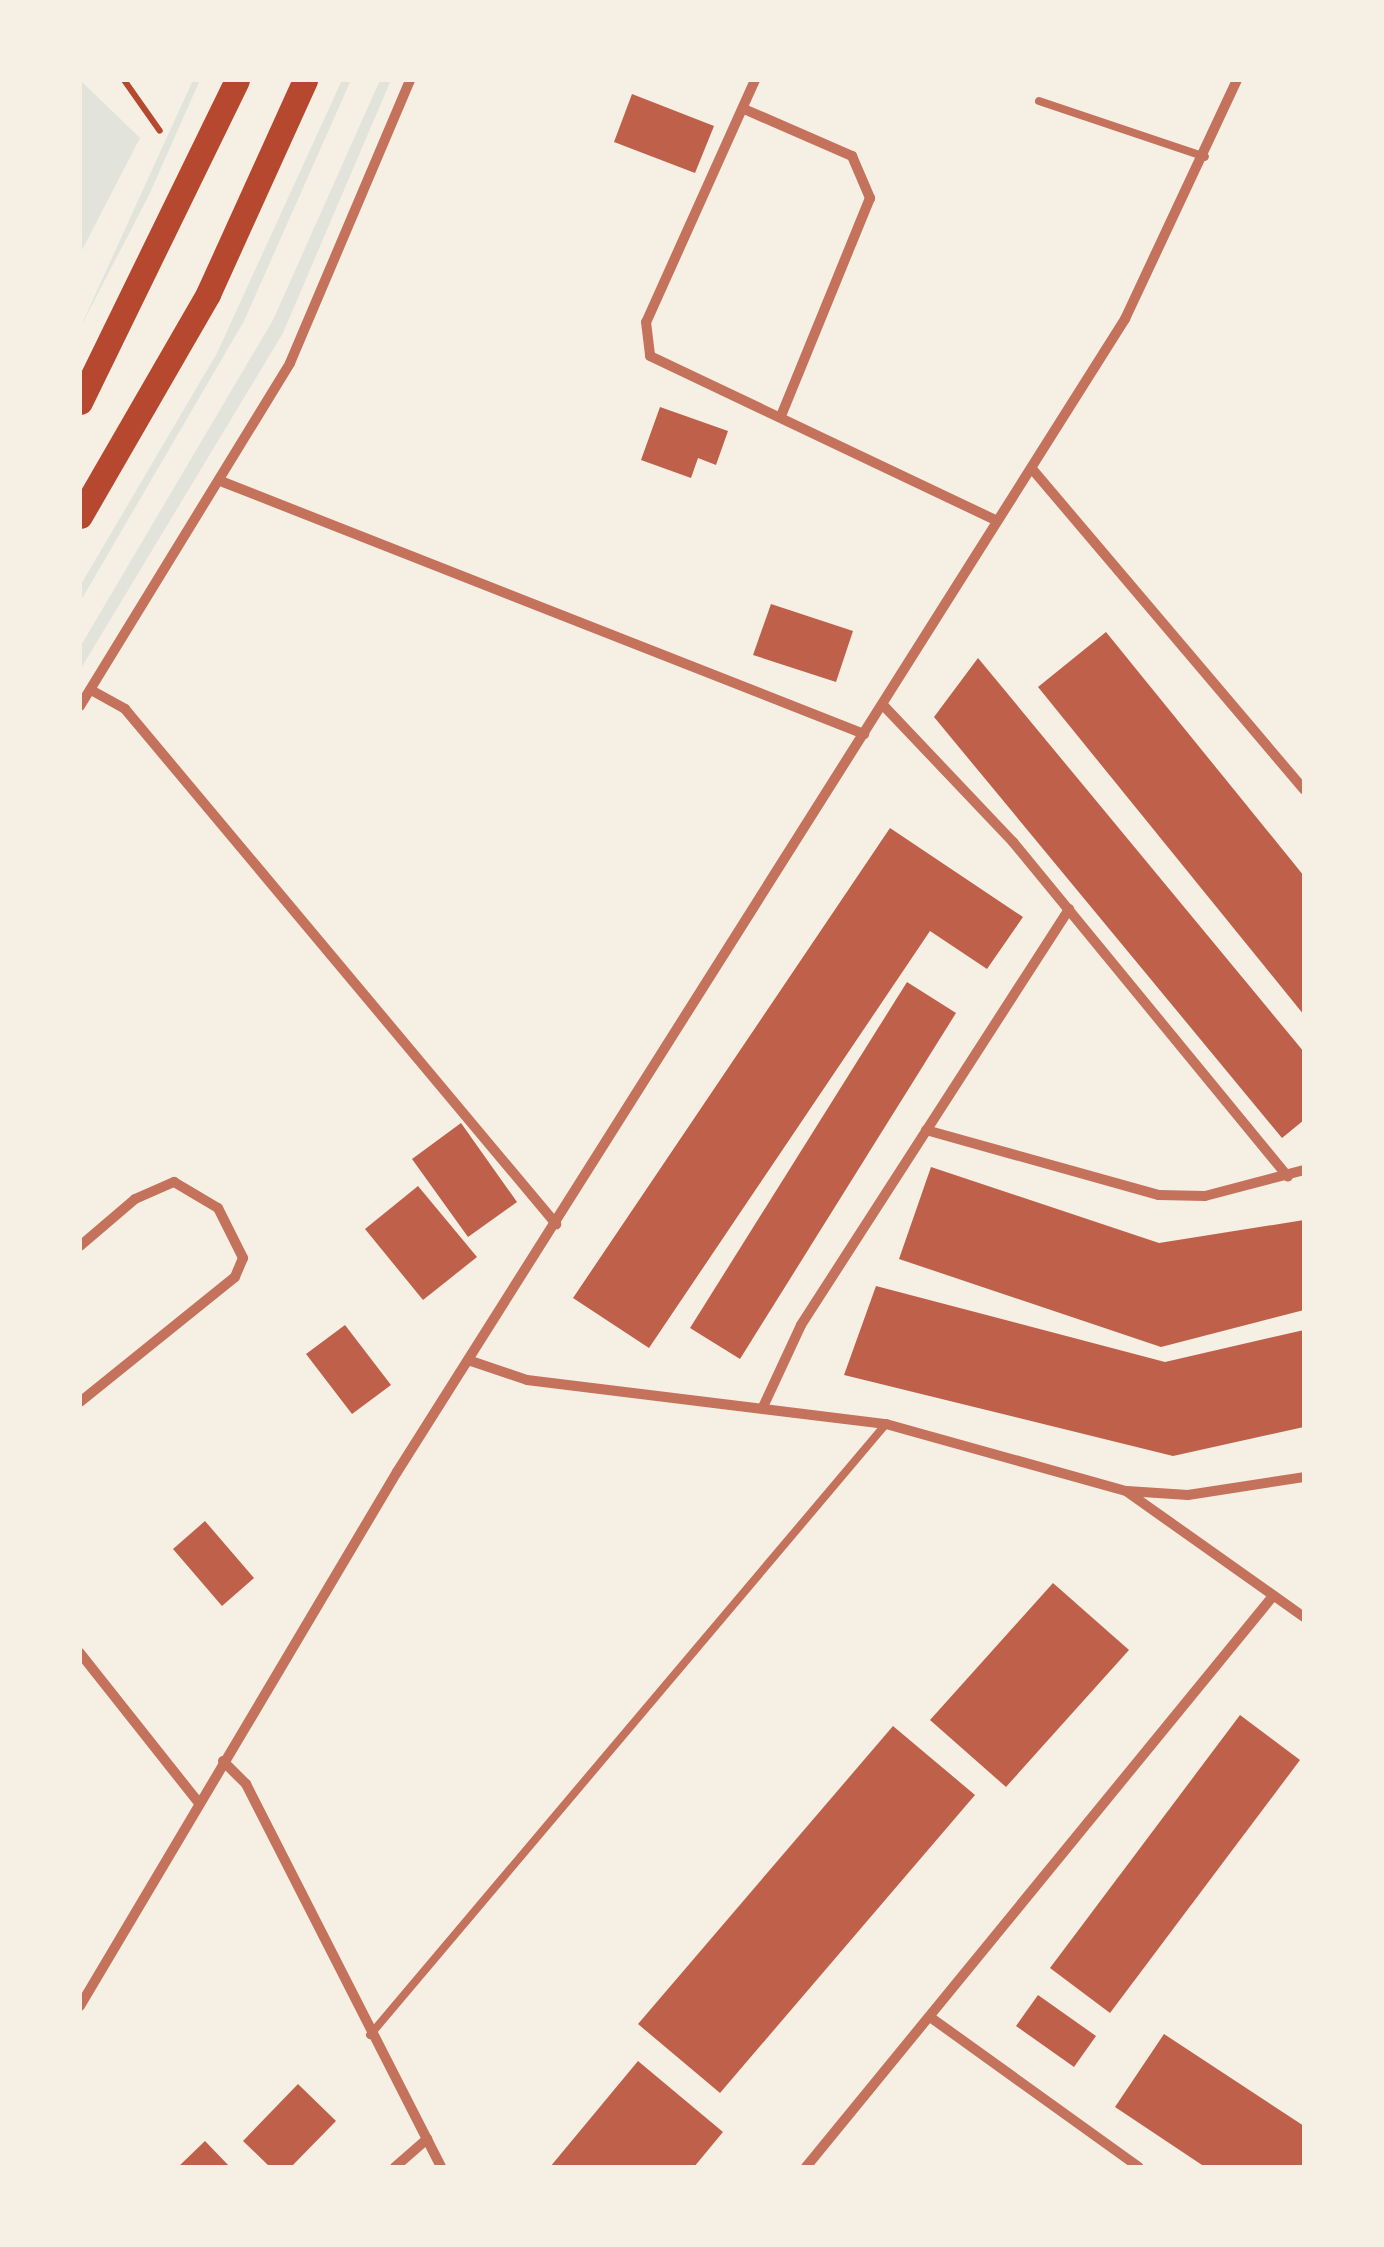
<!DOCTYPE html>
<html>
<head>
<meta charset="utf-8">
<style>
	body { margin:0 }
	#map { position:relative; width:1384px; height:2247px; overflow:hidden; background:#f6efe4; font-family:Arial,sans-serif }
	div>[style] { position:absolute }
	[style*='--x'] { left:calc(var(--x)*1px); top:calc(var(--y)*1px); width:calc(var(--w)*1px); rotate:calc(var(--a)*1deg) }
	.green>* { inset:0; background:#e2e4dc }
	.building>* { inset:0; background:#bf614a }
	.path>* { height:6px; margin:-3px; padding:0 3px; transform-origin:3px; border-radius:3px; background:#b5482f }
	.service>* { height:8px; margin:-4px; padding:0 4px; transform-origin:4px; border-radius:4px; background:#c5725c }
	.minor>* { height:10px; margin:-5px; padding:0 5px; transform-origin:5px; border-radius:5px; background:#c5725c }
	.primary>* { height:25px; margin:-12.5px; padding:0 12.5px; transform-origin:12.5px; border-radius:12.5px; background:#b5482f }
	span { translate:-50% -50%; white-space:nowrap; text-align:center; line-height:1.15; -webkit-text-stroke:8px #f6efe4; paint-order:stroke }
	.frame { position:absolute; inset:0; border:82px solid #f6efe4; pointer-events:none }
</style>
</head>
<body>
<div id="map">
	<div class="green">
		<i style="clip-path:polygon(80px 80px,140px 138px,80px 254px)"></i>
		<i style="clip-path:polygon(193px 80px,200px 80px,149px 195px,80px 328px)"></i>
		<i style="clip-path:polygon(342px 80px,351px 80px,244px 321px,80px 602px,80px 586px,217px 353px)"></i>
		<i style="clip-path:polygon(380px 80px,391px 80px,283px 333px,80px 670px,80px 647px,273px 320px)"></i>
	</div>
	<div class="building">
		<i style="clip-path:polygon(632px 94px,714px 126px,695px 173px,614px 142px)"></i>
		<i style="clip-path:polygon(660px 407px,728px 431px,716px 465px,698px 458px,691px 478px,641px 460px)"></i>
		<i style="clip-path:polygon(771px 604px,853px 631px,836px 682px,753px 655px)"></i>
		<i style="clip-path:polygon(1106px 632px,1304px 876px,1304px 1015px,1038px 687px)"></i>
		<i style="clip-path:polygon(978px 658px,1304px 1052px,1304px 1120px,1282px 1138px,934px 717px)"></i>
		<i style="clip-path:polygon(890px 828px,1023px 917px,987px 969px,930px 931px,649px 1348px,573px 1298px)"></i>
		<i style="clip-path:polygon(907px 982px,956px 1013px,740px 1359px,690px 1328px)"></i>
		<i style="clip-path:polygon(461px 1123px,517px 1202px,468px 1237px,412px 1159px)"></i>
		<i style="clip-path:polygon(931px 1167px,1159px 1243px,1304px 1220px,1304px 1310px,1161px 1347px,899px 1259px)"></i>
		<i style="clip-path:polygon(418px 1186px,477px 1257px,423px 1300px,365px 1229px)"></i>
		<i style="clip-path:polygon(876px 1286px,1165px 1362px,1304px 1330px,1304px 1427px,1173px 1456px,844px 1375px)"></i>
		<i style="clip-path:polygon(345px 1325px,391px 1385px,352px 1414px,306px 1354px)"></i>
		<i style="clip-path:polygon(205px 1521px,254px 1578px,222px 1606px,173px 1549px)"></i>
		<i style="clip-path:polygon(1053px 1583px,1129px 1650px,1006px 1787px,930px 1720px)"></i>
		<i style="clip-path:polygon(1240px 1715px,1300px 1760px,1110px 2013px,1050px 1968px)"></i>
		<i style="clip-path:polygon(893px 1726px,975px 1795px,720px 2093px,638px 2024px)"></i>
		<i style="clip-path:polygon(1038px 1995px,1096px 2036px,1074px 2067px,1016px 2026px)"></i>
		<i style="clip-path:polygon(1164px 2034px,1304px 2126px,1304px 2167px,1205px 2167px,1115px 2107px)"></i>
		<i style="clip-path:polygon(638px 2061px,723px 2132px,694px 2167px,550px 2167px)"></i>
		<i style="clip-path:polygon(298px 2084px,336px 2121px,291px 2167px,270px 2167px,243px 2141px)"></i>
		<i style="clip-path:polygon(205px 2141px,230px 2167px,178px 2167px)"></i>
	</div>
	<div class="path">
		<i style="--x:124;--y:80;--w:62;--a:54.8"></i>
	</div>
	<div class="service">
		<i style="--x:1039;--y:101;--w:175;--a:18.6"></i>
		<i style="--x:370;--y:2035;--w:800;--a:-49.82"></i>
	</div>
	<div class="minor">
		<i style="--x:755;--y:80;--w:265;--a:114.2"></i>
		<i style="--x:646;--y:322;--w:34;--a:83"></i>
		<i style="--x:650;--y:356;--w:384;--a:25.4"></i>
		<i style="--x:744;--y:109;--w:118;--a:23.5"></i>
		<i style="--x:852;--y:156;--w:46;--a:66.8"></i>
		<i style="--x:870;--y:198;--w:233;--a:112.2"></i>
		<i style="--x:1033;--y:470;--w:419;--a:49.7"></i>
		<i style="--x:223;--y:482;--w:689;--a:21.46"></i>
		<i style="--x:91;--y:690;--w:39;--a:29"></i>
		<i style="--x:125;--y:709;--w:672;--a:50.07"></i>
		<i style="--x:883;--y:705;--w:189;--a:46.5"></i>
		<i style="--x:1013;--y:842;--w:433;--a:50.6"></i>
		<i style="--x:80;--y:706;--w:402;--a:-58.5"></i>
		<i style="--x:290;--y:363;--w:307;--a:-67"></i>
		<i style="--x:926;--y:1130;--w:242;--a:15.6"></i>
		<i style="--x:1159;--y:1195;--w:46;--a:1.2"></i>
		<i style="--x:1205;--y:1196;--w:102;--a:-14.7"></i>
		<i style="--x:80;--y:1246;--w:72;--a:-40.5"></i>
		<i style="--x:135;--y:1199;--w:43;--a:-23.6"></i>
		<i style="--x:174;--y:1182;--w:51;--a:30.6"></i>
		<i style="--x:218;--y:1208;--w:56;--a:63.4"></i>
		<i style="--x:243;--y:1258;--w:21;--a:113"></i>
		<i style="--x:235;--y:1277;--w:199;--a:141.1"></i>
		<i style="--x:468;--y:1360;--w:62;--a:18.7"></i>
		<i style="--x:527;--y:1380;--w:362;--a:7"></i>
		<i style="--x:886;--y:1424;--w:249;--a:15.6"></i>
		<i style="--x:1126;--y:1491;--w:218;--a:35.3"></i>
		<i style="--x:763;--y:1407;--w:90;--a:-65.1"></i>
		<i style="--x:801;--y:1325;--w:495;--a:-57.2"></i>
		<i style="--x:1127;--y:1491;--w:61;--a:3.8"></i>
		<i style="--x:1188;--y:1495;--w:117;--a:-8.8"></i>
		<i style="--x:80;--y:1653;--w:191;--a:51.6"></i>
		<i style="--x:223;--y:1761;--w:33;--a:45"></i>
		<i style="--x:246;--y:1784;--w:430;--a:63"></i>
		<i style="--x:80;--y:2006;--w:621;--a:-59.31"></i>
		<i style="--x:397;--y:1472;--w:1364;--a:-57.73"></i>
		<i style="--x:1125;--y:319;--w:264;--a:-64.9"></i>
		<i style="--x:930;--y:2017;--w:257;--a:35.7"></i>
		<i style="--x:395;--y:2167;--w:43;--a:-41.2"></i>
		<i style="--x:806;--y:2167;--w:738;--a:-50.72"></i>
	</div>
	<div class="primary">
		<i style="--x:80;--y:402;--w:358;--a:-64"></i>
		<i style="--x:80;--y:516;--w:256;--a:-60"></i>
		<i style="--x:208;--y:294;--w:235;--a:-65.6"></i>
	</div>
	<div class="frame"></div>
</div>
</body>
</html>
